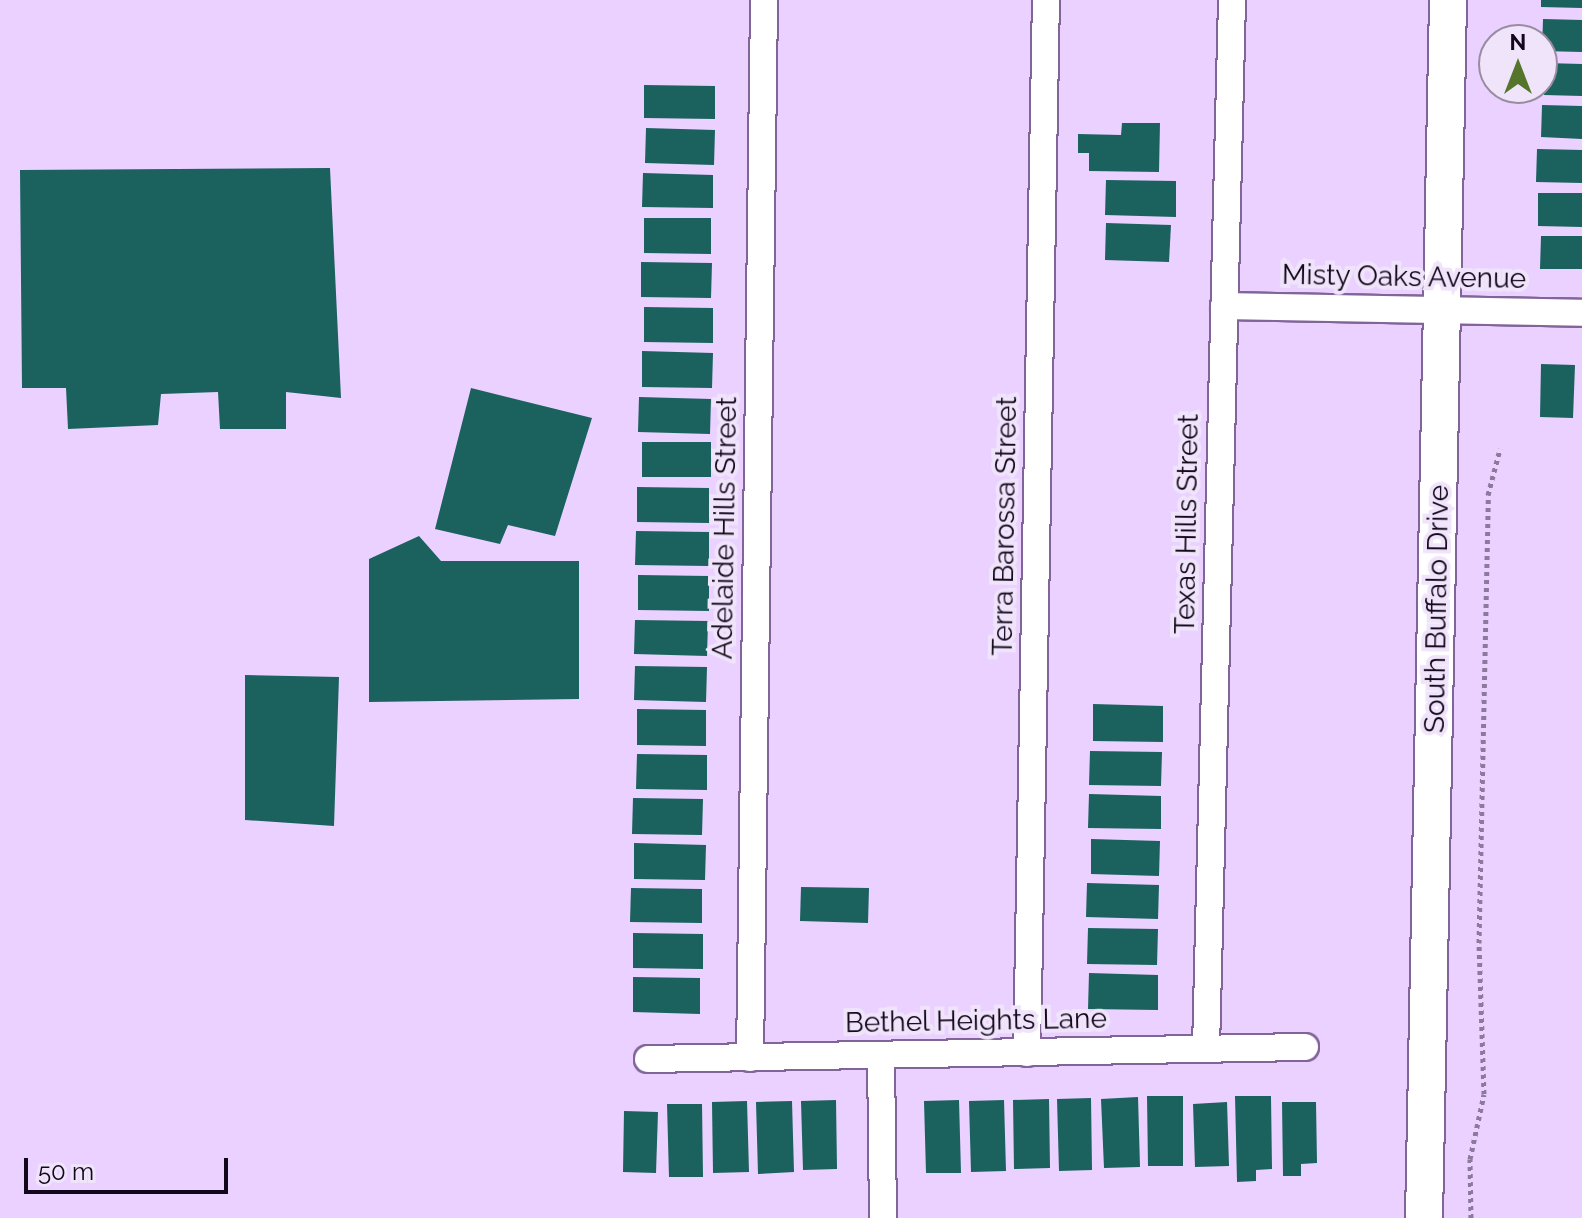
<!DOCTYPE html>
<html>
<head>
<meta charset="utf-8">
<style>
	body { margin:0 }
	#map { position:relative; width:1582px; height:1218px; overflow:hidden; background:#ead1ff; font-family:Raleway,sans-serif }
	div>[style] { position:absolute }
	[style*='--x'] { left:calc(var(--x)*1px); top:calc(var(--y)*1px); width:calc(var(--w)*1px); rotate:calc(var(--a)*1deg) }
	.building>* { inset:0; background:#1b615d }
	.path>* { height:5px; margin-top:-2.5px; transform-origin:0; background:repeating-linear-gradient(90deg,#8c799b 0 4px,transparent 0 8px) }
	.roads { filter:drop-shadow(2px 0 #816598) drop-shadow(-2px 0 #816598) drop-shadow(0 2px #816598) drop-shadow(0 -2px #816598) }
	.minor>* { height:26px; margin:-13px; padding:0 13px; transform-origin:13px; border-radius:13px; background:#fff }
	.secondary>* { height:36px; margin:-18px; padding:0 18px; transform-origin:18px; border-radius:18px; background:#fff }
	span { translate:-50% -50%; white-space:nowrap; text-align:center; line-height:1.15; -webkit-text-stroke:8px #f0e4fb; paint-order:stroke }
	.street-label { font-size:28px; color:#13081b }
	.north { position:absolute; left:1478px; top:24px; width:80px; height:80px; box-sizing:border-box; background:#f0e4fb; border:2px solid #988ca1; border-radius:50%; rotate:0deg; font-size:22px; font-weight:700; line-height:32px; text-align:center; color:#13081b }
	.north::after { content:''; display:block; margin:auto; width:28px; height:36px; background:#55752c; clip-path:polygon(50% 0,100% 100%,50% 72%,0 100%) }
	.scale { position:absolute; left:24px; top:1158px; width:204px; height:36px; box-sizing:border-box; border:4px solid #13081b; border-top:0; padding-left:10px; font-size:24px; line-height:28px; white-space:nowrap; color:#13081b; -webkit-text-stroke:6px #f0e4fb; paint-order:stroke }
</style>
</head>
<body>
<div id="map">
	<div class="building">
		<i style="clip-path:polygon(1541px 0,1582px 0,1582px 8px,1541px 7px)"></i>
		<i style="clip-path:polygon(1543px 19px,1582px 20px,1582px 52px,1542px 51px)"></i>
		<i style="clip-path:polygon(1545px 63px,1582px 64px,1582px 96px,1544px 95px)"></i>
		<i style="clip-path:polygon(644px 85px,715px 86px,715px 119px,644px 118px)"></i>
		<i style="clip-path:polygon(1542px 105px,1582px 106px,1582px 139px,1541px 137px)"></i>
		<i style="clip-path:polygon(1122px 123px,1160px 123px,1159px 172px,1089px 171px,1089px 153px,1078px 153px,1078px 134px,1121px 135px)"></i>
		<i style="clip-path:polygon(646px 128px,715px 130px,714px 165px,645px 163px)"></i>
		<i style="clip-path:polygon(1537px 149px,1582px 150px,1582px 183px,1536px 182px)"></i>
		<i style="clip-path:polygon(330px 168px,341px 398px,286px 392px,286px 429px,220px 429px,218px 392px,161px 394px,158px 425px,68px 429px,66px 388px,22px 388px,20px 170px)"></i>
		<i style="clip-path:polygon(643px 173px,713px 175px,713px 208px,642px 207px)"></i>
		<i style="clip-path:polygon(1106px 180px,1176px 181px,1176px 217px,1105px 215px)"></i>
		<i style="clip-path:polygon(1538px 193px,1582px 193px,1582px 227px,1538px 226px)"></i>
		<i style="clip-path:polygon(644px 218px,711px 218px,711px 254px,644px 253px)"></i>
		<i style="clip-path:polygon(1106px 223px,1171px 225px,1169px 262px,1105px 260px)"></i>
		<i style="clip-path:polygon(1541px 236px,1582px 236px,1582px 269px,1540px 269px)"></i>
		<i style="clip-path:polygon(641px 262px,712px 263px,711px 298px,641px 297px)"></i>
		<i style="clip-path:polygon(644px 307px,713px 308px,713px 343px,644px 342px)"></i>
		<i style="clip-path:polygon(642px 351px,713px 353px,712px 388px,642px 387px)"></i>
		<i style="clip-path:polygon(1541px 364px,1575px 365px,1573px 418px,1540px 417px)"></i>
		<i style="clip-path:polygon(471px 388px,592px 418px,555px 536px,508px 525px,500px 544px,435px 529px)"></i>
		<i style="clip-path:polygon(639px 397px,711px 399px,710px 434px,638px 432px)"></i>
		<i style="clip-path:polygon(642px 442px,711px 442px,711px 477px,642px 477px)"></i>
		<i style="clip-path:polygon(637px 487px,709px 488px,709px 523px,637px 522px)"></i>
		<i style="clip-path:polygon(636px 531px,709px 532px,709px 566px,635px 565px)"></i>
		<i style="clip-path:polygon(419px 536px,441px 561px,579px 561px,579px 699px,369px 702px,369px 559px)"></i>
		<i style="clip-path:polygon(638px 575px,709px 576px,709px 611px,638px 610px)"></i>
		<i style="clip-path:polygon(635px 620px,708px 621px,707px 656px,634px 654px)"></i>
		<i style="clip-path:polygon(635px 666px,707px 667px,706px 702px,634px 700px)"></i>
		<i style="clip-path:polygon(245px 675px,339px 677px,334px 826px,245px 820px)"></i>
		<i style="clip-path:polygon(1093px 704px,1163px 706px,1163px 742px,1093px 741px)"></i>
		<i style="clip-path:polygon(637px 709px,706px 710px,706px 746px,637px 745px)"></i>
		<i style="clip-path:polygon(1090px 751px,1162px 752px,1161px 786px,1089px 785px)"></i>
		<i style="clip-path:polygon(637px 754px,707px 755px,707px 790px,636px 789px)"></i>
		<i style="clip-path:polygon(1089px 794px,1161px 796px,1161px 829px,1088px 828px)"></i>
		<i style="clip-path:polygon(633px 798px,703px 799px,702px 835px,632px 834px)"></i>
		<i style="clip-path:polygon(1091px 839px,1160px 841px,1159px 876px,1091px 874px)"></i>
		<i style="clip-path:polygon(634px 843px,706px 845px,705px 880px,634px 879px)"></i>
		<i style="clip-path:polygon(1087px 883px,1159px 885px,1158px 919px,1086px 917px)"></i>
		<i style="clip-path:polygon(801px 887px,869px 888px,868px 923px,800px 921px)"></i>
		<i style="clip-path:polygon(631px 888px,702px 889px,702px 923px,630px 922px)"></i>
		<i style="clip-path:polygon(1088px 928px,1158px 929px,1157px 965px,1087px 964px)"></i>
		<i style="clip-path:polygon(633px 933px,703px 934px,703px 969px,633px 968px)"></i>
		<i style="clip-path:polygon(1089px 973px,1158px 975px,1158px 1010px,1088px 1009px)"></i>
		<i style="clip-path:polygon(633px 977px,700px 978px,700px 1014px,633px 1012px)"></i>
		<i style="clip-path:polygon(1147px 1096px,1183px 1096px,1183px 1166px,1148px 1166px)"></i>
		<i style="clip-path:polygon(1235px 1096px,1271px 1096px,1272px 1169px,1256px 1170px,1256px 1181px,1237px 1182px)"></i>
		<i style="clip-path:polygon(1138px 1097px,1140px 1167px,1104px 1168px,1101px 1099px)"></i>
		<i style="clip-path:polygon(1091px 1098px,1092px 1170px,1059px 1171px,1057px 1099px)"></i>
		<i style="clip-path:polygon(1049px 1099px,1050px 1168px,1014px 1169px,1013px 1100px)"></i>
		<i style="clip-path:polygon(836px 1100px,837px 1169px,803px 1170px,801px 1101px)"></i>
		<i style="clip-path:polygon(959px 1100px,961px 1173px,926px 1173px,924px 1101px)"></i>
		<i style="clip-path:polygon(1004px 1100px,1006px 1171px,971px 1172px,969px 1101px)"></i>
		<i style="clip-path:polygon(747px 1101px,749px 1172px,713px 1173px,712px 1102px)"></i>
		<i style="clip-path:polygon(792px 1101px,794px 1172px,758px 1174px,756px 1102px)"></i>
		<i style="clip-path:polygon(1227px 1102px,1229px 1166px,1195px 1167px,1193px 1104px)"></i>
		<i style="clip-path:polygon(1282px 1102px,1316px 1102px,1317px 1163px,1301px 1164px,1301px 1176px,1283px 1176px)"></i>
		<i style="clip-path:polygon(667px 1104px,702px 1104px,703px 1177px,669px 1177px)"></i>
		<i style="clip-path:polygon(624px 1111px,658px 1112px,656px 1173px,623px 1172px)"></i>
	</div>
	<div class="path">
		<i style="--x:1471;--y:1218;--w:59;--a:-91"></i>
		<i style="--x:1470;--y:1159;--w:66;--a:-77.8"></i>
		<i style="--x:1484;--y:1094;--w:151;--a:-91.9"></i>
		<i style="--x:1479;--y:943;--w:448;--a:-88.8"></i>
		<i style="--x:1488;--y:495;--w:48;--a:-75.4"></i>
	</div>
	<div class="roads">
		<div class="minor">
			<i style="--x:1224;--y:306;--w:358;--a:1.1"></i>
			<i style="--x:1206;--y:1049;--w:1049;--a:-88.58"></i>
			<i style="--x:1027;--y:1053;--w:1053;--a:-88.97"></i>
			<i style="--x:881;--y:1055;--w:163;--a:89.3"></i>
			<i style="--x:750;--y:1058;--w:1058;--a:-89.24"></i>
			<i style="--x:648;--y:1059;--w:657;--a:-1.05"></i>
		</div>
		<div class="secondary">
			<i style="--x:1424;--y:1218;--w:1218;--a:-88.87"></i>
		</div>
	</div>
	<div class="street-label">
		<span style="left:1404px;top:277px;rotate:1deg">Misty Oaks Avenue</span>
		<span style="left:1187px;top:524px;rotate:-89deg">Texas Hills Street</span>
		<span style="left:1005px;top:526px;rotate:-89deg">Terra Barossa Street</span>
		<span style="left:725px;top:528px;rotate:-89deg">Adelaide Hills Street</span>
		<span style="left:1437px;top:609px;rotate:-89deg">South Buffalo Drive</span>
		<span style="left:976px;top:1021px;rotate:-1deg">Bethel Heights Lane</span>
	</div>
	<div class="north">N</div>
	<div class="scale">50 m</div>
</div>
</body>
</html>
